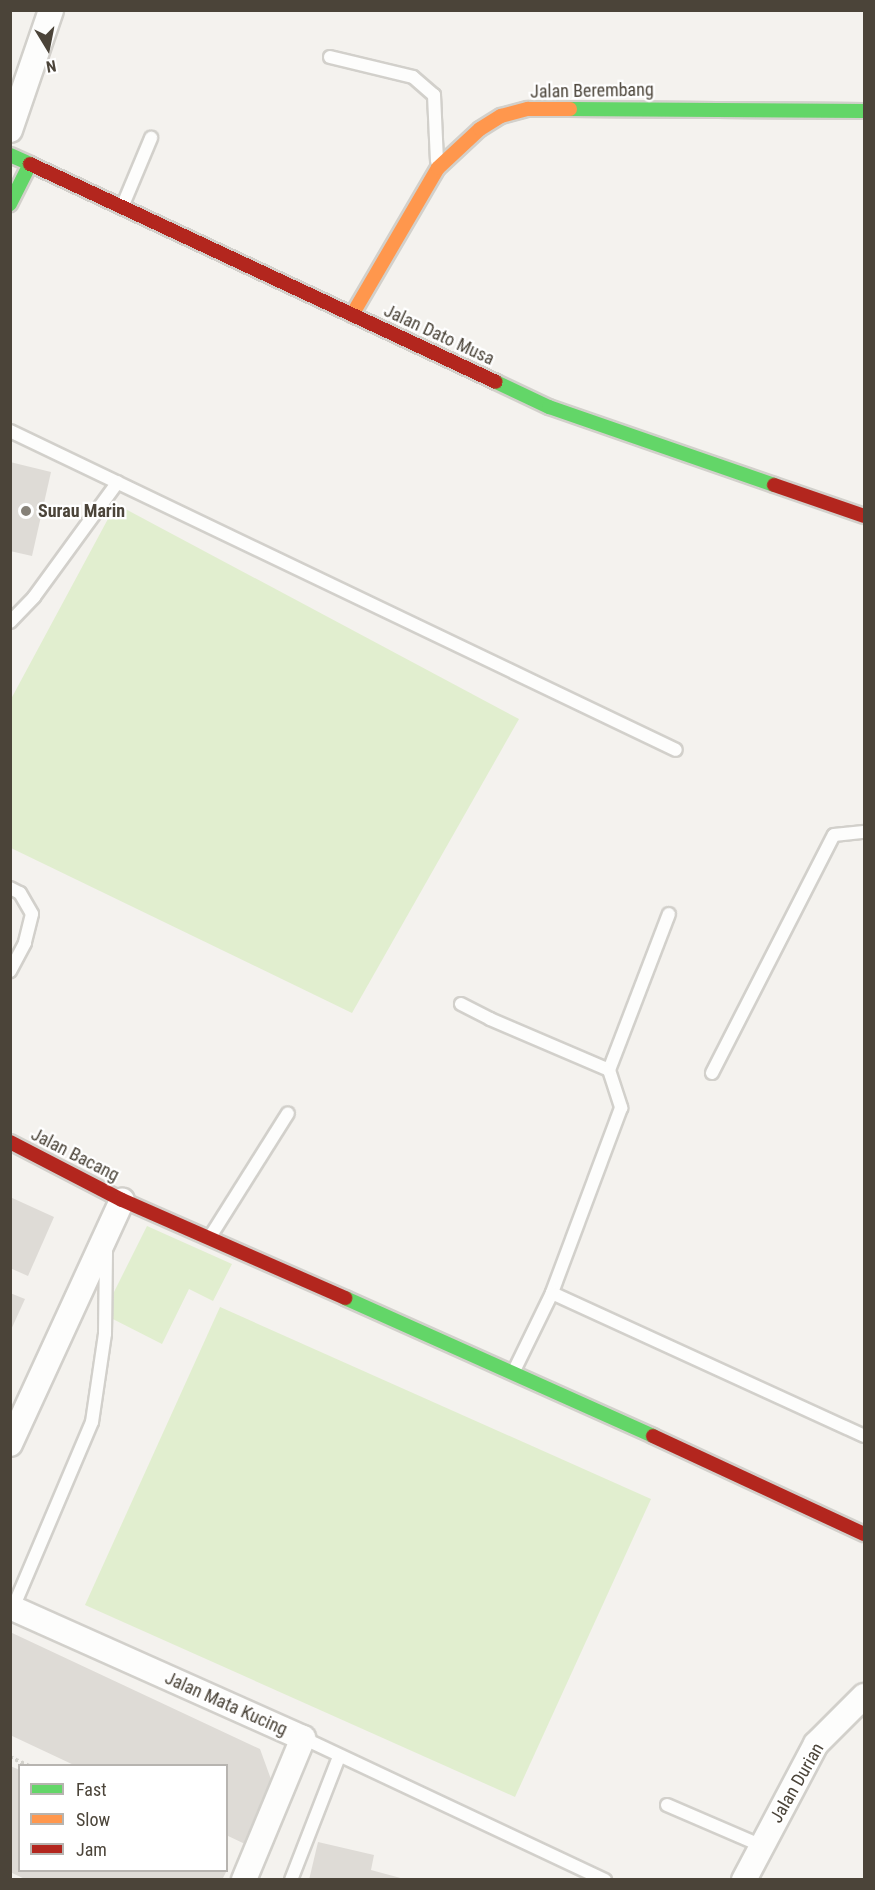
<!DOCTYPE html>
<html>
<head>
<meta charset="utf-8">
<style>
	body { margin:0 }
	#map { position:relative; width:875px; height:1890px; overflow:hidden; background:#f4f2ee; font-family:"Roboto Condensed",sans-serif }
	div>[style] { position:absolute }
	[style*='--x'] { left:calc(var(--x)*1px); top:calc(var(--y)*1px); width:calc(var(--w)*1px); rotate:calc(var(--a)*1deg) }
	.green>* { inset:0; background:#e1eecf }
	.building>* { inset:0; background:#dedbd6 }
	.path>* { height:4px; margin-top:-2px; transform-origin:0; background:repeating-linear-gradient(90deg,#d3d2cc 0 3px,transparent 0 6px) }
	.roads { filter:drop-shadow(2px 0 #d2d0cb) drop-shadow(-2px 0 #d2d0cb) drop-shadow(0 2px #d2d0cb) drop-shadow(0 -2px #d2d0cb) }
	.lane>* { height:12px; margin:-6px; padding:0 6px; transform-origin:6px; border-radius:6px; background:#fdfdfc }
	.street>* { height:24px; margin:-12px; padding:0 12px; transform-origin:12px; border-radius:12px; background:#fdfdfc }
	.fast>* { height:14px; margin:-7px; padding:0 7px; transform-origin:7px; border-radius:7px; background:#63d668 }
	.slow>* { height:14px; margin:-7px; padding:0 7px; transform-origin:7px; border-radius:7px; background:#ff974d }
	.jam>* { height:14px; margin:-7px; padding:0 7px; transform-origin:7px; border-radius:7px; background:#b3261e }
	.dots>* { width:16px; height:16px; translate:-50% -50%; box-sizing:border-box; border:3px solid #fff; border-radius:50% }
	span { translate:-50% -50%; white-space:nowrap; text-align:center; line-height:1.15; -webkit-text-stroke:4.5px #fff; paint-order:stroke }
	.street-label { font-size:18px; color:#4b4439 }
	.poi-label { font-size:18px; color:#4b4439; font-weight:700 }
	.left { translate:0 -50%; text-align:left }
	.frame { position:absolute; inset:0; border:12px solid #4b4439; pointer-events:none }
	.legend { position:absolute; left:18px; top:1764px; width:210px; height:108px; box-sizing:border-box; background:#fff; border:2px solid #b7b4b0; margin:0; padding:8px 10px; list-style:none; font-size:18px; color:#4b4439 }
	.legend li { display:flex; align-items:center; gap:12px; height:30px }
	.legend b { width:30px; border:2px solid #b7b4b0 }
	.north { position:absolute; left:18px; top:18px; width:60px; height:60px; -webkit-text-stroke:4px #fff; paint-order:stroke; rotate:170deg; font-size:16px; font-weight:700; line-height:24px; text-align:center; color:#4b4439 }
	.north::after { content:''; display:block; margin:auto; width:21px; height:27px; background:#4b4439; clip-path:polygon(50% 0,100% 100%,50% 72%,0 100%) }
</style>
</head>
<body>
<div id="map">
	<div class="green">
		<i style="clip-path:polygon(116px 504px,519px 719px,352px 1013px,11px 848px,11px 699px)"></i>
		<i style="clip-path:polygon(147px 1226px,232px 1264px,213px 1301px,189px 1289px,162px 1344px,103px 1314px)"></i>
		<i style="clip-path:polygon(220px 1307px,651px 1499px,515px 1797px,85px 1605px)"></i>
	</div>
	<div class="building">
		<i style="clip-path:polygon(10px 462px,51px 472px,32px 556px,10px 551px)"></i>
		<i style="clip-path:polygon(10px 1197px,54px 1217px,28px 1276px,10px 1268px)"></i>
		<i style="clip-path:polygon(10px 1293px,25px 1299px,10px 1332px)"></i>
		<i style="clip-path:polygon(10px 1632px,260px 1749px,272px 1782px,245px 1844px,226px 1835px,226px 1766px,76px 1766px,10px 1735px)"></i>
		<i style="clip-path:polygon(10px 1766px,20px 1770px,20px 1870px,227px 1870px,222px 1880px,27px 1880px,10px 1872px)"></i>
		<i style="clip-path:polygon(318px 1842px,374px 1855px,371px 1870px,408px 1880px,309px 1880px)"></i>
	</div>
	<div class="path">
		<i style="--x:10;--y:1757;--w:21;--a:25"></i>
	</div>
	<div class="roads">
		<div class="lane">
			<i style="--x:330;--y:57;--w:85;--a:13.5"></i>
			<i style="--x:413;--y:77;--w:28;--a:41"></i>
			<i style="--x:434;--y:95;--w:66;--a:87.4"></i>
			<i style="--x:123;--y:205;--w:73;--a:-67.3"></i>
			<i style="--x:10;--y:431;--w:738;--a:25.59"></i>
			<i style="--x:10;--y:622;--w:35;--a:-46"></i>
			<i style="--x:34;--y:597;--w:142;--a:-53.9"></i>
			<i style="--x:10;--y:888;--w:11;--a:27"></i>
			<i style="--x:20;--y:893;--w:24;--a:60"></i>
			<i style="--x:32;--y:914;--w:30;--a:104"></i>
			<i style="--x:25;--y:943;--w:32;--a:118"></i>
			<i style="--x:461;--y:1004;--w:33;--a:27"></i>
			<i style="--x:490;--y:1019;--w:129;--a:23.2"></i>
			<i style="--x:609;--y:1070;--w:40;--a:72"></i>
			<i style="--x:621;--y:1108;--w:197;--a:110.5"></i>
			<i style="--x:552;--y:1293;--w:87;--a:116"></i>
			<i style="--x:609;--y:1070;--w:167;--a:-69"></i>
			<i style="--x:712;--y:1073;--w:267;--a:-62.9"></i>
			<i style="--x:834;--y:835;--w:30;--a:-6"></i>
			<i style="--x:210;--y:1237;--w:146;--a:-57.8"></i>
			<i style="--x:552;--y:1293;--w:343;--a:24.6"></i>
			<i style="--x:13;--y:1608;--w:202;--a:-67"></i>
			<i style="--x:92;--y:1422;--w:89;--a:-81.6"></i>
			<i style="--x:105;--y:1334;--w:86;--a:-89.3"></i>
			<i style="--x:303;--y:1738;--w:334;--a:25.2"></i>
			<i style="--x:667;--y:1805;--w:103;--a:23.3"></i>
			<i style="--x:291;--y:1880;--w:132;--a:-68.7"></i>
		</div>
		<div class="street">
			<i style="--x:10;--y:130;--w:127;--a:-71.1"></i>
			<i style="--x:10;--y:1444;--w:268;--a:-65.3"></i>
			<i style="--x:10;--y:1607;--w:321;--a:24.1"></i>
			<i style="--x:303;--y:1738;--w:154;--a:112.6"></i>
			<i style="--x:744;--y:1880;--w:154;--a:-62.1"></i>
			<i style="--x:816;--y:1744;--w:68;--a:-45"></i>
		</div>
		<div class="fast">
			<i style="--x:570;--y:109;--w:294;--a:0.4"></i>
			<i style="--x:10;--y:155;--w:22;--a:24"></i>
			<i style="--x:30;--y:164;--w:45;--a:116.6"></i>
			<i style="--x:496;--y:382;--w:59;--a:25.3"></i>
			<i style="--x:549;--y:407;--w:238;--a:19.1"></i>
			<i style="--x:345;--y:1298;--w:338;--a:24.1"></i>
		</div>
		<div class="slow">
			<i style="--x:352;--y:315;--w:170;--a:-59.7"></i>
			<i style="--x:438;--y:168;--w:57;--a:-42.9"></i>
			<i style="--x:480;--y:129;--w:25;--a:-32"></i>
			<i style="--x:501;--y:116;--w:28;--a:-15"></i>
			<i style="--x:528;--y:109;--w:42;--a:0"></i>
		</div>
		<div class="jam">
			<i style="--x:30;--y:164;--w:514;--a:25.07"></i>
			<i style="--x:774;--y:485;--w:95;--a:19"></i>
			<i style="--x:10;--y:1142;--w:126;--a:27.4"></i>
			<i style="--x:122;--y:1200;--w:244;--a:23.7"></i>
			<i style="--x:653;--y:1436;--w:233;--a:24.9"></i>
		</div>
	</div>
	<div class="dots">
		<i style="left:26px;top:511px;background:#868178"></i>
	</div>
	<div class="street-label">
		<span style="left:592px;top:91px;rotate:-1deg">Jalan Berembang</span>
		<span style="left:439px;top:335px;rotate:25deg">Jalan Dato Musa</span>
		<span style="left:75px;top:1155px;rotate:27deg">Jalan Bacang</span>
		<span style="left:226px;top:1704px;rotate:24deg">Jalan Mata Kucing</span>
		<span style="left:797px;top:1783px;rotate:-60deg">Jalan Durian</span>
	</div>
	<div class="poi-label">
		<span class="left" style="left:38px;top:511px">Surau Marin</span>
	</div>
	<div class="frame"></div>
	<ul class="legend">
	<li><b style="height:8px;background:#63d668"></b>Fast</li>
	<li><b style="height:8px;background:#ff974d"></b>Slow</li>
	<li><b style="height:8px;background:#b3261e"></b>Jam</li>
	</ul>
	<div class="north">N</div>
</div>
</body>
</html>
